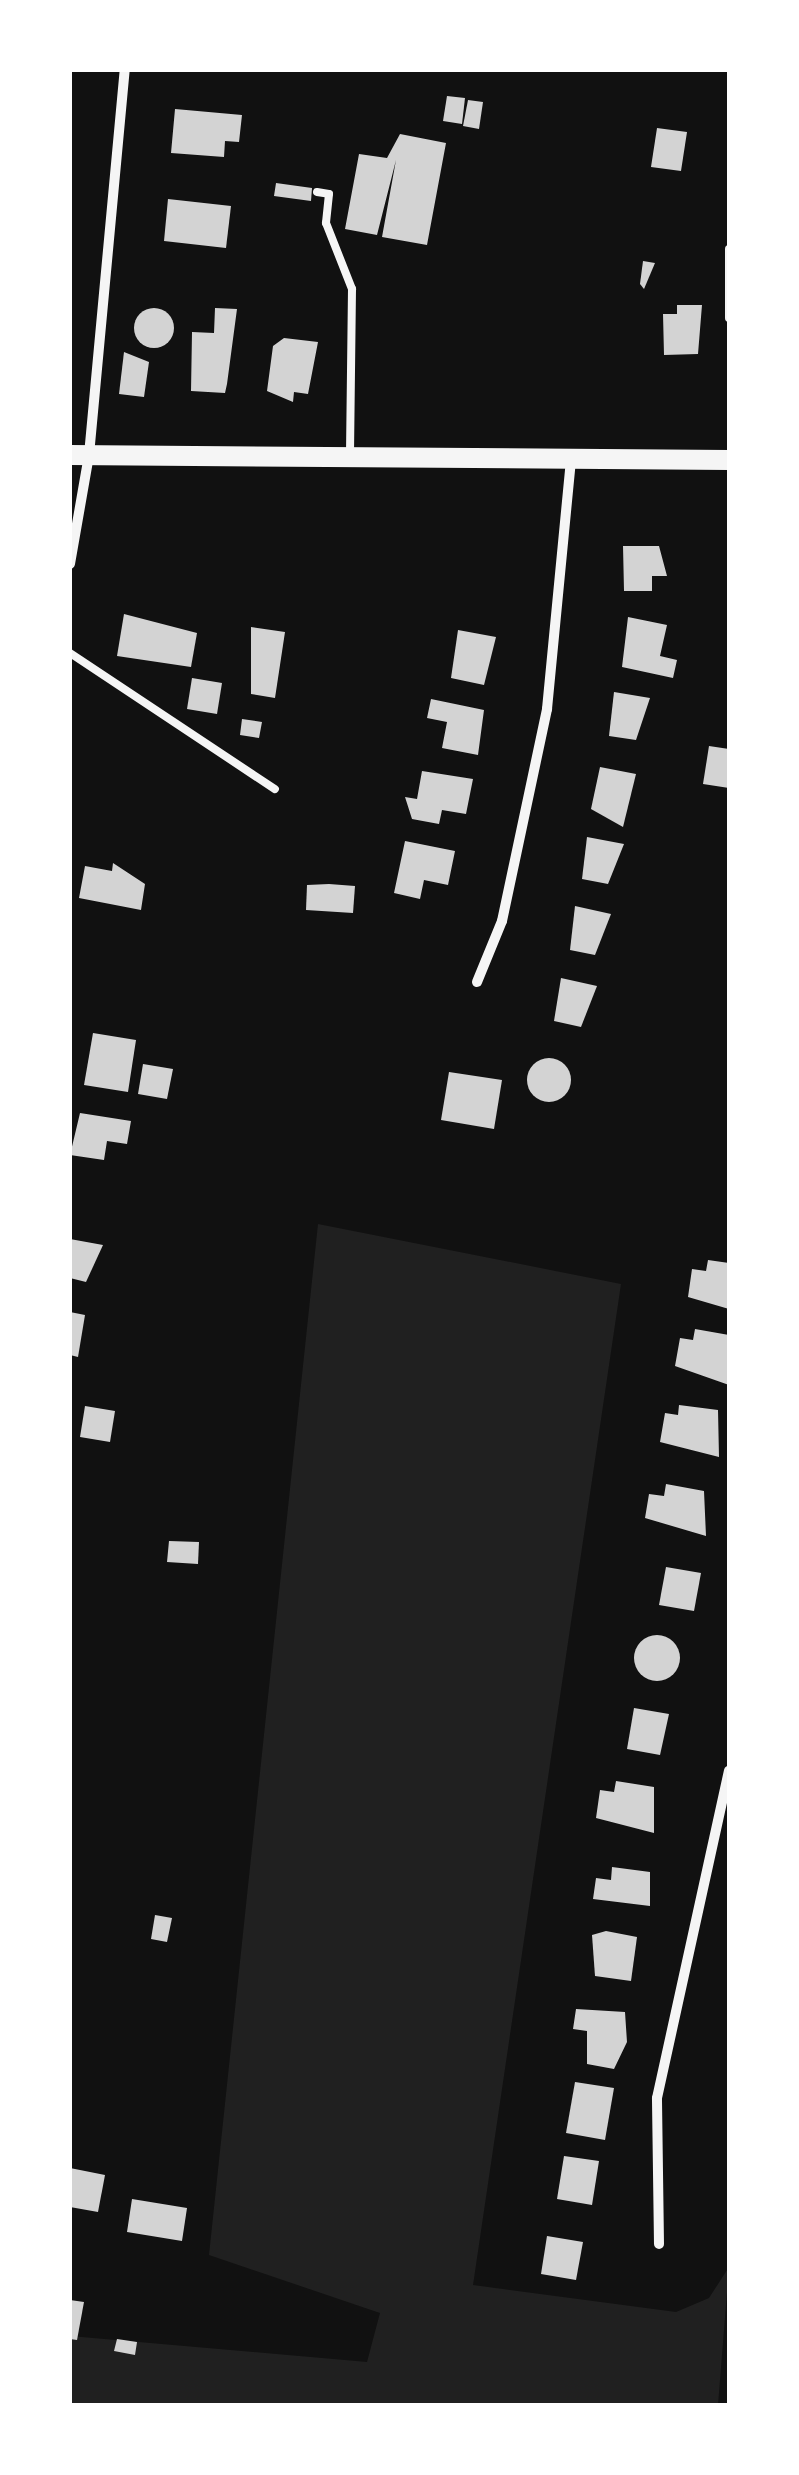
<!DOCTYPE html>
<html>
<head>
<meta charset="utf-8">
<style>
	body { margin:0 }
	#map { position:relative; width:799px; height:2475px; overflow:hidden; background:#111; font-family:Figtree,sans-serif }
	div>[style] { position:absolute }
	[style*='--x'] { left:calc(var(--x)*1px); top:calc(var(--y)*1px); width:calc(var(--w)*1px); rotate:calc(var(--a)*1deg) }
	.green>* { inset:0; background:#202020 }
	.building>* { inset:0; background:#d3d3d3 }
	.round { border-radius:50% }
	.service>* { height:8px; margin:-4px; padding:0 4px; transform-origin:4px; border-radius:4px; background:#f5f5f5 }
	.minor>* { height:10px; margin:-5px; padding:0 5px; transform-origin:5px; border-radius:5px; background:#f5f5f5 }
	.secondary>* { height:20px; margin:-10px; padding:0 10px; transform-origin:10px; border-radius:10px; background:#f5f5f5 }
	span { translate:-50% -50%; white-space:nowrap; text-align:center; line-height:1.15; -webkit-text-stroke:8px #fff; paint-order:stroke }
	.frame { position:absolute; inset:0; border:72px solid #fff; pointer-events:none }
</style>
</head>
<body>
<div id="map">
	<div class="green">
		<i style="clip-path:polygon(318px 1224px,621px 1284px,473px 2285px,676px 2312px,709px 2298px,729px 2267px,718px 2405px,70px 2405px,70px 2336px,367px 2362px,380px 2313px,209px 2255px)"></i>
	</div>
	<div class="building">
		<i style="clip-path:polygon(447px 96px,465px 98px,462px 124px,443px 121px)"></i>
		<i style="clip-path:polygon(468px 100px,483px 102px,479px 129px,463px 126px)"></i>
		<i style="clip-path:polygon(175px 109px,242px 115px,239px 142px,225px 141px,224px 157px,171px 153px)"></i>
		<i style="clip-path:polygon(657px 128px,687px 132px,681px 171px,651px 167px)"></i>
		<i style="clip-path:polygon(400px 134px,446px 143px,427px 245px,382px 237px,396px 160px,377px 235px,345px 229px,359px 154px,387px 158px)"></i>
		<i style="clip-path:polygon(276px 183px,312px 188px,311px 201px,274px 196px)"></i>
		<i style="clip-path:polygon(168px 199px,231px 206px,226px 248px,164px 241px)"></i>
		<i style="clip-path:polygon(643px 261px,655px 263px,644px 289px,640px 284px)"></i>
		<i style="clip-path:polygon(677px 305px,702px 305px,698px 354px,664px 355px,663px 314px,677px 314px)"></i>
		<i class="round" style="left:134px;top:308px;width:40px;height:40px"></i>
		<i style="clip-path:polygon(215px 308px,237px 309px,227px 384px,225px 393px,191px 391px,192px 332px,214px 333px)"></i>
		<i style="clip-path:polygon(284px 338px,318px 342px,308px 394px,294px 392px,293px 402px,267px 391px,273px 346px)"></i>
		<i style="clip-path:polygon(124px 352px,149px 362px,144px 397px,119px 394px)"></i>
		<i style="clip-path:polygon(623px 546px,659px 546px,667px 576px,652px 576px,652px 591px,624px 591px)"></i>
		<i style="clip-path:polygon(124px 614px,197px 633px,191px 667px,117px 656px)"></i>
		<i style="clip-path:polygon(628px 617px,667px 625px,660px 656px,677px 660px,673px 678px,622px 667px)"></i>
		<i style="clip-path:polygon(251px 627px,285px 632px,275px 698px,251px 694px)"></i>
		<i style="clip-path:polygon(458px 630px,496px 637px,484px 685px,451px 678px)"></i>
		<i style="clip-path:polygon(192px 678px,222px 683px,217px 714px,187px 709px)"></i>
		<i style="clip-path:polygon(614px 692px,650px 698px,636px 740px,609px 736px)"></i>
		<i style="clip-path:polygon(431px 699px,484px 710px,478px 755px,442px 748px,447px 722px,427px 718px)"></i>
		<i style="clip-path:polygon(242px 719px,262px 722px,259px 738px,240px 735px)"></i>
		<i style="clip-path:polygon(709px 746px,729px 749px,729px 788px,703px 784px)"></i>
		<i style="clip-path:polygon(600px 767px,636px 774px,623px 827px,591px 809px)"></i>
		<i style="clip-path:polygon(422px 771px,473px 779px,466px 814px,442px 810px,439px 824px,412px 819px,405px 797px,417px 799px)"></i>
		<i style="clip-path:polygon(587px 837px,624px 844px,608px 884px,582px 879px)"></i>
		<i style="clip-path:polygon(405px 841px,455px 851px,448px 885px,424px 880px,420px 899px,394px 893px)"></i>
		<i style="clip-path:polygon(113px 863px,145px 884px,141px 910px,79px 898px,85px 866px,112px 871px)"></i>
		<i style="clip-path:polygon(329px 884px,355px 886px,353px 913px,306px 910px,307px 885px)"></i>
		<i style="clip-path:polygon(575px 906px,611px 914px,595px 955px,570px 950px)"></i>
		<i style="clip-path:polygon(561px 978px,597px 986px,581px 1027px,554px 1021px)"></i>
		<i style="clip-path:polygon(93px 1033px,136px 1040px,128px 1092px,84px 1085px)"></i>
		<i class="round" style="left:527px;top:1058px;width:44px;height:44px"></i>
		<i style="clip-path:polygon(143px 1064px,173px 1069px,167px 1099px,138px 1094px)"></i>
		<i style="clip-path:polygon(449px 1072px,502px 1080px,494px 1129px,441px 1120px)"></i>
		<i style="clip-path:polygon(80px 1113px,131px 1121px,127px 1144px,107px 1141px,104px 1160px,70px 1155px)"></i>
		<i style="clip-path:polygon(70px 1239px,103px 1245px,86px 1282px,70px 1278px)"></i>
		<i style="clip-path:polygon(708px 1260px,729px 1263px,729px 1309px,688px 1297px,692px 1269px,706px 1271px)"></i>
		<i style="clip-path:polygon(70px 1312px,85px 1315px,78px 1357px,70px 1355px)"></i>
		<i style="clip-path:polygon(695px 1329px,729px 1335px,729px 1385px,675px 1366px,680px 1338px,693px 1340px)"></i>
		<i style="clip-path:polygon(679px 1405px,718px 1410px,719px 1457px,660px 1442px,665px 1413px,678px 1415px)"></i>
		<i style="clip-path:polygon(85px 1406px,115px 1411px,110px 1442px,80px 1437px)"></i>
		<i style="clip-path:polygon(666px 1484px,704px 1491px,706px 1536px,645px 1518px,649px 1494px,664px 1496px)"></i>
		<i style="clip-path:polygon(169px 1541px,199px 1542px,198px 1564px,167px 1562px)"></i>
		<i style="clip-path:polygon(666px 1567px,701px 1573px,694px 1611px,659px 1605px)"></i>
		<i class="round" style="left:634px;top:1635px;width:46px;height:46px"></i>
		<i style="clip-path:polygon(634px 1708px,669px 1714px,660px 1755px,627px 1749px)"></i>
		<i style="clip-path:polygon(616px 1781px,654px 1787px,654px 1833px,596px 1818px,600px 1790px,614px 1792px)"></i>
		<i style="clip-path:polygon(612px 1867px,650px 1872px,650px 1906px,593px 1899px,596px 1878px,611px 1880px)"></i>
		<i style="clip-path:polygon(155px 1915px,172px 1918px,167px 1942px,151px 1939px)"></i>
		<i style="clip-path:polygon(606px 1931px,637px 1937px,631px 1981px,595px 1976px,592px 1935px)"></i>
		<i style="clip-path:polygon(576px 2009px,625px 2012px,627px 2042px,614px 2069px,587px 2064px,587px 2031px,573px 2029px)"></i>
		<i style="clip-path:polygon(575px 2082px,614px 2088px,605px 2140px,566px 2133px)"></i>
		<i style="clip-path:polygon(564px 2156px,599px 2161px,592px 2205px,557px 2199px)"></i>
		<i style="clip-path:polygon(70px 2168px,105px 2175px,98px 2212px,70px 2207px)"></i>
		<i style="clip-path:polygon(132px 2199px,187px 2208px,182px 2241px,127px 2232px)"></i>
		<i style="clip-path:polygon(547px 2236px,583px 2242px,576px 2280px,541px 2274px)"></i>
		<i style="clip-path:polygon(70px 2300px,84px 2302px,77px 2340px,70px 2339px)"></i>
		<i style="clip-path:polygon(117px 2339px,137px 2342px,135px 2355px,114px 2351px)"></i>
	</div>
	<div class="service">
		<i style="--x:317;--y:192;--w:12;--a:9"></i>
		<i style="--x:329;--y:194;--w:29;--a:96"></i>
		<i style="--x:326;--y:223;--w:71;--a:68.5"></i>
		<i style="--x:352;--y:289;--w:165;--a:90.7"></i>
		<i style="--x:729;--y:249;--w:69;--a:90"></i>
		<i style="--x:70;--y:653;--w:246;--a:33.6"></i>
	</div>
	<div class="minor">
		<i style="--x:70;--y:564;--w:111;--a:-80.1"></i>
		<i style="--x:89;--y:455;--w:387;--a:-84.7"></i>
		<i style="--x:477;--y:982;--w:66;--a:-67.7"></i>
		<i style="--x:502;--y:921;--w:217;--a:-78"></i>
		<i style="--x:547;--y:709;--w:250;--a:-84.5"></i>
		<i style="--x:659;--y:2244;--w:146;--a:-90.8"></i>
		<i style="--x:657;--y:2098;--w:335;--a:-77.6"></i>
	</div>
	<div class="secondary">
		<i style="--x:70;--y:455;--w:659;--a:0.43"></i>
	</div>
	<div class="frame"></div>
</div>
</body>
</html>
